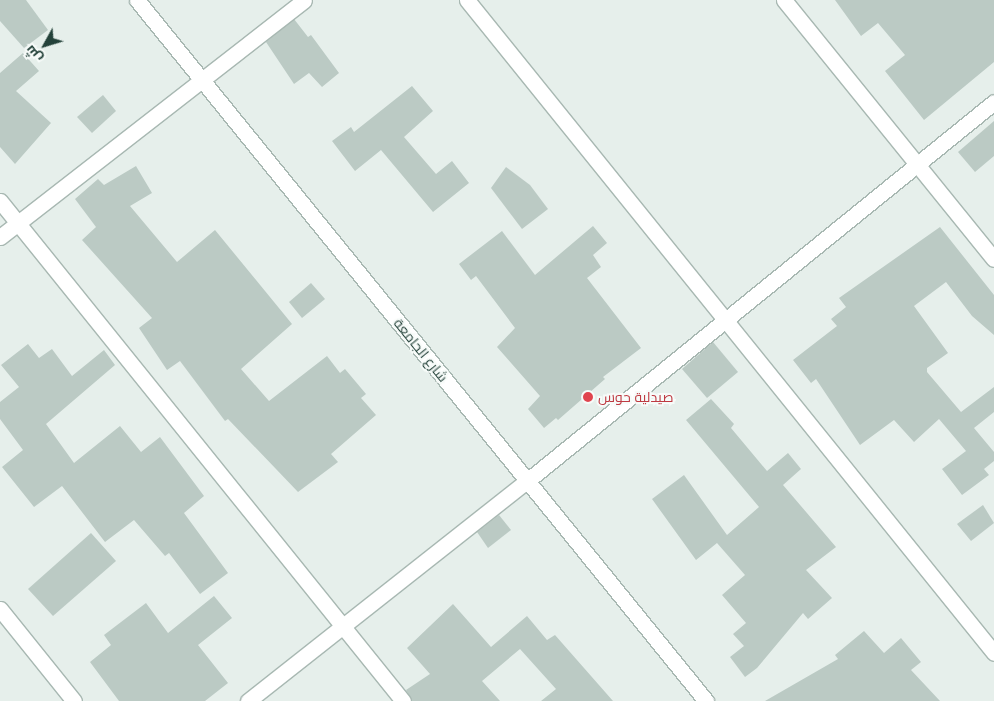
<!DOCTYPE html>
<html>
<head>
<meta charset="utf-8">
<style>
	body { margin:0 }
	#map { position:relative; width:994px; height:701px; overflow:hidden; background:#e6efeb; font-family:"Space Grotesk",Cairo,sans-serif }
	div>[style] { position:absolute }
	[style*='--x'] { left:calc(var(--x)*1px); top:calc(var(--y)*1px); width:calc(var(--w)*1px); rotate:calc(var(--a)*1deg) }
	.building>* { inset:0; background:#bbcac4 }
	.roads { filter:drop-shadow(1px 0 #a8b8b2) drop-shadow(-1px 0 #a8b8b2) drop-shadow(0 1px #a8b8b2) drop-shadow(0 -1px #a8b8b2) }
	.minor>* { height:15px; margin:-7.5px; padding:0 7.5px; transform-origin:7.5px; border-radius:7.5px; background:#fff }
	.tertiary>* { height:15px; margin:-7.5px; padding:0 7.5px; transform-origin:7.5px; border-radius:7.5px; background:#fff }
	.dots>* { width:14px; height:14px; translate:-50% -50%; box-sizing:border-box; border:2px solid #f7fbf9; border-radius:50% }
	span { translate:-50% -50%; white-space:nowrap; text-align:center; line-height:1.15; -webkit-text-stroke:4px #f7fbf9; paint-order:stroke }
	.street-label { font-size:14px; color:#24423a }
	.health-label { font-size:14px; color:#be3a42 }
	.left { translate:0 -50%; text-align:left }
	.north { position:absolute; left:20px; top:20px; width:50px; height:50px; -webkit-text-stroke:4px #f7fbf9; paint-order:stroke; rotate:231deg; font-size:14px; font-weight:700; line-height:20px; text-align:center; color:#24423a }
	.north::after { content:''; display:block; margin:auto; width:18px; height:22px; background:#24423a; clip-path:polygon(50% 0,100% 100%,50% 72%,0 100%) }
</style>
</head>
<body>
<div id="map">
	<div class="building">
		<i style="clip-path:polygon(0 0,26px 0,48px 30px,24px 48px,0 21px)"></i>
		<i style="clip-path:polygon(835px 0,994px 0,994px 62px,924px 120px,885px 71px,905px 55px,878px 23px,861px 36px)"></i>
		<i style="clip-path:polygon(294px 19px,308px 37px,311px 35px,339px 73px,322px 87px,309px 73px,294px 84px,266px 42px)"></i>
		<i style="clip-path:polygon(23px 53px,39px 71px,16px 91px,51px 123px,15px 164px,0 147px,0 73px)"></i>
		<i style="clip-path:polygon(412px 86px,433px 111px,404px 137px,436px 174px,452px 161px,469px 183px,433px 212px,381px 150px,355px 171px,332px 141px,351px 127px,354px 132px)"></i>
		<i style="clip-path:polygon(103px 95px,116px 111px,92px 133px,77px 117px)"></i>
		<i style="clip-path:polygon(994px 121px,994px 156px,975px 172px,958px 152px)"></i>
		<i style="clip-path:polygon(136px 166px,152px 193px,130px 206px,177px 262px,215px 230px,292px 324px,241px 369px,269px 401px,327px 356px,340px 373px,345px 369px,366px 394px,361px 398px,376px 415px,331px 454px,338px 462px,298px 492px,228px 419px,225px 421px,180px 361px,167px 370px,139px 328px,152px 318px,82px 240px,96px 227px,75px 199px,98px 179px,104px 185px)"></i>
		<i style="clip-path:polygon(506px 167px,530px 185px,548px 209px,522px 229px,491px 188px)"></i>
		<i style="clip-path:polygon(593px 226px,607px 243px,593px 255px,601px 267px,587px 278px,641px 348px,603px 377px,605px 379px,558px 420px,556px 418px,544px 428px,528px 409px,540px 396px,497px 347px,515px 328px,476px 276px,471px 280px,459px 264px,502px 231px,535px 275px)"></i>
		<i style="clip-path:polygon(940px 227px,994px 295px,994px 335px,972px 316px,946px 282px,914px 306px,948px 353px,927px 368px,927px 372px,961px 412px,994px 387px,994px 412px,974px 428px,994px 452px,994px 461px,984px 469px,989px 475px,962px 495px,942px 469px,966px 451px,939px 419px,914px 442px,894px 420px,860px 445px,816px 379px,811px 383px,793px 360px,837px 326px,831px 319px,846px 307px,839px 298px)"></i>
		<i style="clip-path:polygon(311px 283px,325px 299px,302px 318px,289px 302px)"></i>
		<i style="clip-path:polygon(713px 342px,738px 372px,707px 398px,682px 369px)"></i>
		<i style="clip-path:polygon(28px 344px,39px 358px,52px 349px,72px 376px,104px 350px,115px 365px,46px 424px,74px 463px,120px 426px,141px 452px,160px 437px,204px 496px,184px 513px,228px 573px,200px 594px,169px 553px,165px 556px,134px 520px,105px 542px,62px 486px,34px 507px,2px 467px,23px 450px,0 419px,0 402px,19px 387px,1px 365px)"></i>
		<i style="clip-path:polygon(711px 399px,734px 424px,731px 428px,767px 471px,788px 453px,801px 469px,783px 485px,836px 547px,806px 570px,832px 598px,808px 619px,803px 613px,757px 668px,745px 677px,730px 657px,744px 646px,733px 634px,746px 623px,722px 595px,745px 575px,717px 543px,696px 560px,652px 499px,684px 475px,727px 535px,759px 507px,686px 420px)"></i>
		<i style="clip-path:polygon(983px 505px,994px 523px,971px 541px,957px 524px)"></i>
		<i style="clip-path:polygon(499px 515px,511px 530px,488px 548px,477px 532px)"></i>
		<i style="clip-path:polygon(91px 533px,116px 561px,53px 616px,28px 589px)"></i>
		<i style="clip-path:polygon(214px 596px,232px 618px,198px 645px,228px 683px,205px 701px,119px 701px,90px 662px,111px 645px,104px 635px,146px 603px,168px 633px)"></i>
		<i style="clip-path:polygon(453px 604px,491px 647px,527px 616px,547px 640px,555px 635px,613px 701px,541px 701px,556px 689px,520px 649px,482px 681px,500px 701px,412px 701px,406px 690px,430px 674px,407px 648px)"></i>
		<i style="clip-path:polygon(864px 631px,884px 653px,901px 638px,921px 662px,911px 670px,940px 701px,765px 701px,838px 659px,835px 655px)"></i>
	</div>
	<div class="roads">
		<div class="minor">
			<i style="--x:467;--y:0;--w:839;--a:51.09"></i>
			<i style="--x:784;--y:0;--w:333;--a:51"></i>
			<i style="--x:0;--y:201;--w:642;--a:51.13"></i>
			<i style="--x:0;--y:237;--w:385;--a:-37.9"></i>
			<i style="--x:0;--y:609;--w:118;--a:51.2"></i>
			<i style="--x:248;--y:701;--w:355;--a:-38.3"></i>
			<i style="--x:527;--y:481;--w:601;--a:-39.06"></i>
		</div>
		<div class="tertiary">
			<i style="--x:137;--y:0;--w:903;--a:50.93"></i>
		</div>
	</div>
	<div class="dots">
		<i style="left:588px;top:397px;background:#e0444e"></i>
	</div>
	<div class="street-label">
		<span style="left:421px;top:350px;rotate:51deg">شارع الجامعة</span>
	</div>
	<div class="health-label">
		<span class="left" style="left:598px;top:397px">صيدلية حوس</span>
	</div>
	<div class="north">ش</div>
</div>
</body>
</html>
